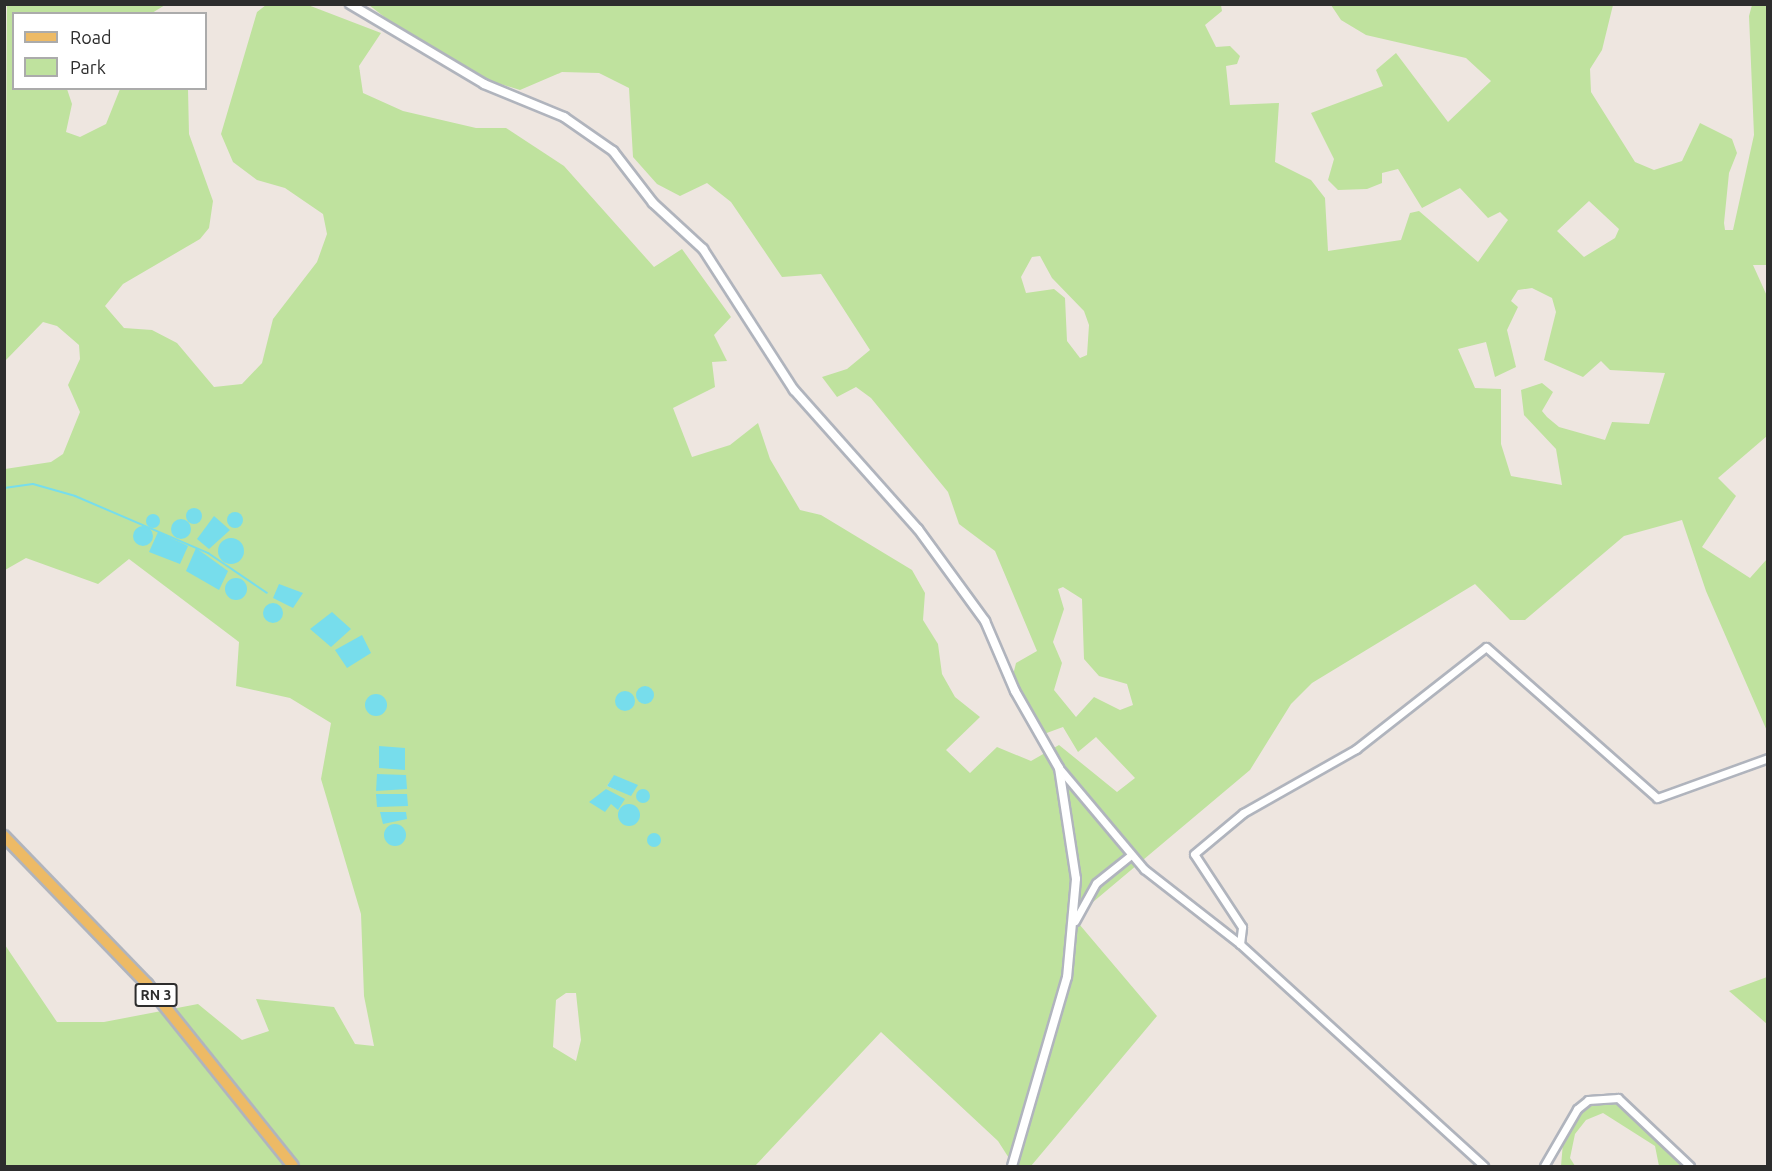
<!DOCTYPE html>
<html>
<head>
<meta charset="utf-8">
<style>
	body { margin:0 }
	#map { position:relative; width:1772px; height:1171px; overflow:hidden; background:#eee6e0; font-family:Ubuntu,sans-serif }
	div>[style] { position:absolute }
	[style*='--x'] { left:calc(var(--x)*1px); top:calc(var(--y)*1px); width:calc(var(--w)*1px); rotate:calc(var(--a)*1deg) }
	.green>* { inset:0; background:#bfe29e }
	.water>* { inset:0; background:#77ddec }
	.round { border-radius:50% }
	.stream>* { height:2px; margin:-1px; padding:0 1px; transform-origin:1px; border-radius:1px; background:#77ddec }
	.roads { filter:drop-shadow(2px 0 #b0b4bd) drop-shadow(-2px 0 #b0b4bd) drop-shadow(0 2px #b0b4bd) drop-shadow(0 -2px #b0b4bd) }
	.minor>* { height:7px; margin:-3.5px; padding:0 3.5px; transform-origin:3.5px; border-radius:3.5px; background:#fff }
	.tertiary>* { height:8px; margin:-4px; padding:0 4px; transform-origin:4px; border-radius:4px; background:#fff }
	.primary>* { height:10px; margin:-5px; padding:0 5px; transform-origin:5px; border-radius:5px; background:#edba65 }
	span { translate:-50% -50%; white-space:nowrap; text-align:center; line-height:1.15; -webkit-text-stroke:4.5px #fff; paint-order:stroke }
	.shield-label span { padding:2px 4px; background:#fff; border:2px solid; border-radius:4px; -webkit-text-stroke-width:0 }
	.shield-label { font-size:14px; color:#2d2d2d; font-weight:700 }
	.frame { position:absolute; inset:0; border:6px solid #2d2d2d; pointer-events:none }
	.legend { position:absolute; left:12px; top:12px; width:195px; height:78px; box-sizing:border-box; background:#fff; border:2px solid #ababab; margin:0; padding:8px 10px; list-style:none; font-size:18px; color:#2d2d2d }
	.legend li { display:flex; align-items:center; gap:12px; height:30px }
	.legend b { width:30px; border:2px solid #ababab }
</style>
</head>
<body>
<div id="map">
	<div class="green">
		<i style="clip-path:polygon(evenodd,7px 5px,165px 5px,152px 13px,14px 14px,14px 88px,67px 89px,72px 104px,66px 132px,80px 137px,106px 124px,120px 89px,188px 89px,189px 134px,213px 201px,209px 228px,200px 239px,123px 284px,105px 306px,124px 328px,152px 330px,177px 343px,214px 387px,242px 384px,262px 363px,273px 319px,317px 262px,327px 234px,323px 214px,285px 188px,257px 180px,233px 162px,221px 134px,257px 12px,266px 5px,308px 5px,381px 33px,359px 66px,363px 93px,403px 111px,476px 128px,506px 128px,564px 166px,654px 267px,682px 249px,731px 317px,714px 335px,727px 361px,712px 362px,715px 387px,673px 408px,692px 457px,730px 445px,758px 423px,770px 459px,800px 510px,821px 515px,912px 570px,925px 593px,923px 620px,938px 644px,942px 674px,955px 697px,980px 717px,946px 750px,970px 773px,997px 747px,1031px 761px,1059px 745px,1117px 792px,1135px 778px,1096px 737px,1078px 752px,1063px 727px,1044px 734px,1012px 679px,1016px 663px,1037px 651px,995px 551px,959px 524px,948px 492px,871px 398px,856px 387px,837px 397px,822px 377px,847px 369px,870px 350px,821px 274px,782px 277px,731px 202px,707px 183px,680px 196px,657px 184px,633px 157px,629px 88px,599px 73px,562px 72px,520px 90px,478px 77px,424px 48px,369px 5px,1221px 5px,1222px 11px,1205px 25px,1216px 47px,1230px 46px,1240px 56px,1237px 64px,1226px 66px,1230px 105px,1279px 103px,1275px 162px,1311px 180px,1325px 198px,1328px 251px,1401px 240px,1410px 213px,1419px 211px,1478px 262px,1508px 220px,1500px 212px,1488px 218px,1460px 188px,1422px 208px,1398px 169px,1382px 173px,1382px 183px,1367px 189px,1338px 190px,1328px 180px,1334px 159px,1311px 113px,1383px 86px,1376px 70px,1396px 53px,1448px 122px,1491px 81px,1466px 58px,1366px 35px,1341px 20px,1331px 5px,1613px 5px,1602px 50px,1590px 69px,1591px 92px,1635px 162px,1654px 170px,1682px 161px,1700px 123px,1732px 139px,1737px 153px,1729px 173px,1724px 223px,1725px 230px,1733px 230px,1754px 135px,1749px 16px,1752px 5px,1767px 5px,1767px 265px,1753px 265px,1767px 296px,1767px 436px,1718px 478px,1736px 496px,1702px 547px,1750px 578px,1767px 559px,1767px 731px,1706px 591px,1682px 520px,1624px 536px,1525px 620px,1510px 620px,1475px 584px,1312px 683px,1291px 704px,1250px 770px,1074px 918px,1157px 1016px,1031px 1166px,1014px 1166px,998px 1141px,881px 1032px,755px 1166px,5px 1166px,5px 945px,57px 1022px,104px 1022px,198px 1004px,242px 1040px,269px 1031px,256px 999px,334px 1007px,355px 1044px,374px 1046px,364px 996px,361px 914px,321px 779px,331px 723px,290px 698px,236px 686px,239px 642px,129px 559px,98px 584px,26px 558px,5px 570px,5px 469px,51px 462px,63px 454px,80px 412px,68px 385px,80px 359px,79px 345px,57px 326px,43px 322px,5px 361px,7px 5px,1589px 201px,1619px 229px,1615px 238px,1584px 257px,1557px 231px,1589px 201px,7px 5px,1040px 256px,1052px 278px,1084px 311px,1089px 325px,1087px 355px,1080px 358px,1067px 341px,1065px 298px,1054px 289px,1026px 293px,1021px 277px,1032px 257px,1040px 256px,7px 5px,1532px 288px,1552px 298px,1556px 312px,1544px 360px,1583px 377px,1601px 361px,1610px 370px,1665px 373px,1649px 424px,1612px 422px,1605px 440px,1559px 427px,1547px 417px,1542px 411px,1553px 392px,1542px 383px,1521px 390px,1524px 415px,1556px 449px,1562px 485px,1511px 476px,1501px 444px,1501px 389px,1475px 388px,1458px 349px,1486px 342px,1495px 377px,1516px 367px,1507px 330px,1518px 307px,1511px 301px,1518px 290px,1532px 288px,7px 5px,1063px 587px,1082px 599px,1084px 659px,1099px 676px,1127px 684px,1133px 705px,1120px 710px,1094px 697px,1076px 717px,1054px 690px,1062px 663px,1053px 642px,1064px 609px,1058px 589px,1063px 587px,7px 5px,614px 776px,631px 795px,607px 786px,614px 776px,7px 5px,566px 993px,576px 993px,581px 1040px,576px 1061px,553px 1047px,556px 1000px,566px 993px)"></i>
		<i style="clip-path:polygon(1767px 977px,1768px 977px,1767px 1024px,1729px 991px)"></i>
		<i style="clip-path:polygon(1594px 1102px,1622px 1102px,1692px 1166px,1659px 1166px,1655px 1146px,1603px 1113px,1586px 1120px,1575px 1134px,1570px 1158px,1575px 1166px,1561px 1166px,1564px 1131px,1581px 1108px)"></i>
	</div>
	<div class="water">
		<i class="round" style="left:186px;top:508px;width:16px;height:16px"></i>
		<i class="round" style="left:227px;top:512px;width:16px;height:16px"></i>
		<i class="round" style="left:146px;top:514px;width:14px;height:14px"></i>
		<i style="clip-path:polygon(214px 516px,230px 530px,209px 549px,197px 539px)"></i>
		<i class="round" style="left:171px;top:519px;width:20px;height:20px"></i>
		<i class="round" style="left:133px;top:526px;width:20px;height:20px"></i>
		<i style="clip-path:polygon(158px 532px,188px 546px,180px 564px,149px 552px)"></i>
		<i class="round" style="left:218px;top:538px;width:26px;height:26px"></i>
		<i style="clip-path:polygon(196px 548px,228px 571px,219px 590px,186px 571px)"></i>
		<i class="round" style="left:225px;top:578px;width:22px;height:22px"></i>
		<i style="clip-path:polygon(279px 584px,303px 593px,293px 608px,273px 598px)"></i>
		<i class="round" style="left:263px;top:603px;width:20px;height:20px"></i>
		<i style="clip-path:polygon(332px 612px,351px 629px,331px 647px,310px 629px)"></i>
		<i style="clip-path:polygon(362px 635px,371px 653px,347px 668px,335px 650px)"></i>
		<i class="round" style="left:636px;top:686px;width:18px;height:18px"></i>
		<i class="round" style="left:615px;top:691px;width:20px;height:20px"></i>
		<i class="round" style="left:365px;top:694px;width:22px;height:22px"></i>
		<i style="clip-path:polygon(379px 746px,405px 748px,405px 770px,379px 768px)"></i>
		<i style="clip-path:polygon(377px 774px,406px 775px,407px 789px,376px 791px)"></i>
		<i style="clip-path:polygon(614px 775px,638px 785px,631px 796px,607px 786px)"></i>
		<i class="round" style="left:636px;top:789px;width:14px;height:14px"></i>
		<i style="clip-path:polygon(606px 789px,625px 799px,618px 810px,611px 804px,605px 812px,589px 802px)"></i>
		<i style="clip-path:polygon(376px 794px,407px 794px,408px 806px,377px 807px)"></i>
		<i class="round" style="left:618px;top:804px;width:22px;height:22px"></i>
		<i style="clip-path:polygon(380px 812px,406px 812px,407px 819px,383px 824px)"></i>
		<i class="round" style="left:384px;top:824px;width:22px;height:22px"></i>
		<i class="round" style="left:647px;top:833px;width:14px;height:14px"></i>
	</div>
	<div class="stream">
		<i style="--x:4;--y:488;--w:29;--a:-8"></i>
		<i style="--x:33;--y:484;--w:44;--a:15.9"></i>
		<i style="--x:75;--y:496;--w:145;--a:23.2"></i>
		<i style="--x:208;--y:553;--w:71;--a:34.1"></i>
	</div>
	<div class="roads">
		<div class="minor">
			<i style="--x:1059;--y:768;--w:132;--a:49.9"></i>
			<i style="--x:1144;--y:869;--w:122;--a:38"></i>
			<i style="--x:1240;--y:944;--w:330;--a:42.3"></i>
			<i style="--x:1075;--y:921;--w:43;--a:-61.1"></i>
			<i style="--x:1096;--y:883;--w:45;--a:-38.7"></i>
			<i style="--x:1240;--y:944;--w:17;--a:-83"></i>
			<i style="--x:1242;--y:927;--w:87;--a:-123.3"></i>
			<i style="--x:1194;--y:854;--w:64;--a:-39.9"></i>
			<i style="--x:1243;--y:813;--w:130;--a:-29.5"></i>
			<i style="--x:1356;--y:749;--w:165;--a:-38.1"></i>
			<i style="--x:1486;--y:647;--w:228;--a:41.4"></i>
			<i style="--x:1657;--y:798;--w:118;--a:-19.8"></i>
			<i style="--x:1544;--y:1166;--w:66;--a:-59.9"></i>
			<i style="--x:1577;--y:1109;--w:14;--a:-39"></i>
			<i style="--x:1588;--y:1100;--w:30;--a:-4"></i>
			<i style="--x:1618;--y:1098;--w:99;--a:43.4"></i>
		</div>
		<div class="tertiary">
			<i style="--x:350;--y:4;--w:156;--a:30.8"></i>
			<i style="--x:484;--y:84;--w:87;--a:22.4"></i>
			<i style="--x:564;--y:117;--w:60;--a:34.8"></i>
			<i style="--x:613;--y:151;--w:66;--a:52.4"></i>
			<i style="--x:653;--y:203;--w:68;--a:42.6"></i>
			<i style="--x:703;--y:249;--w:168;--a:57.2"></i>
			<i style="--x:794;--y:390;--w:186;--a:48.3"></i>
			<i style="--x:918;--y:529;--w:114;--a:53.9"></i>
			<i style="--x:985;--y:621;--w:76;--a:66.8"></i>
			<i style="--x:1015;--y:691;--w:89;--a:60.3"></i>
			<i style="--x:1059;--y:768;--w:112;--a:81.3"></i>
			<i style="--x:1076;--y:879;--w:98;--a:95.2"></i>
			<i style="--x:1067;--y:977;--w:197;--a:106.2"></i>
		</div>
		<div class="primary">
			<i style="--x:4;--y:836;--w:206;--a:46"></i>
			<i style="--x:147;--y:984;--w:233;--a:51.3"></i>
		</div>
	</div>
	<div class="shield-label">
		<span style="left:156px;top:995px">RN 3</span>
	</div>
	<div class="frame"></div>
	<ul class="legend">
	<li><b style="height:8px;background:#edba65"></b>Road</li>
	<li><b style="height:16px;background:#bfe29e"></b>Park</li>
	</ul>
</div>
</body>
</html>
